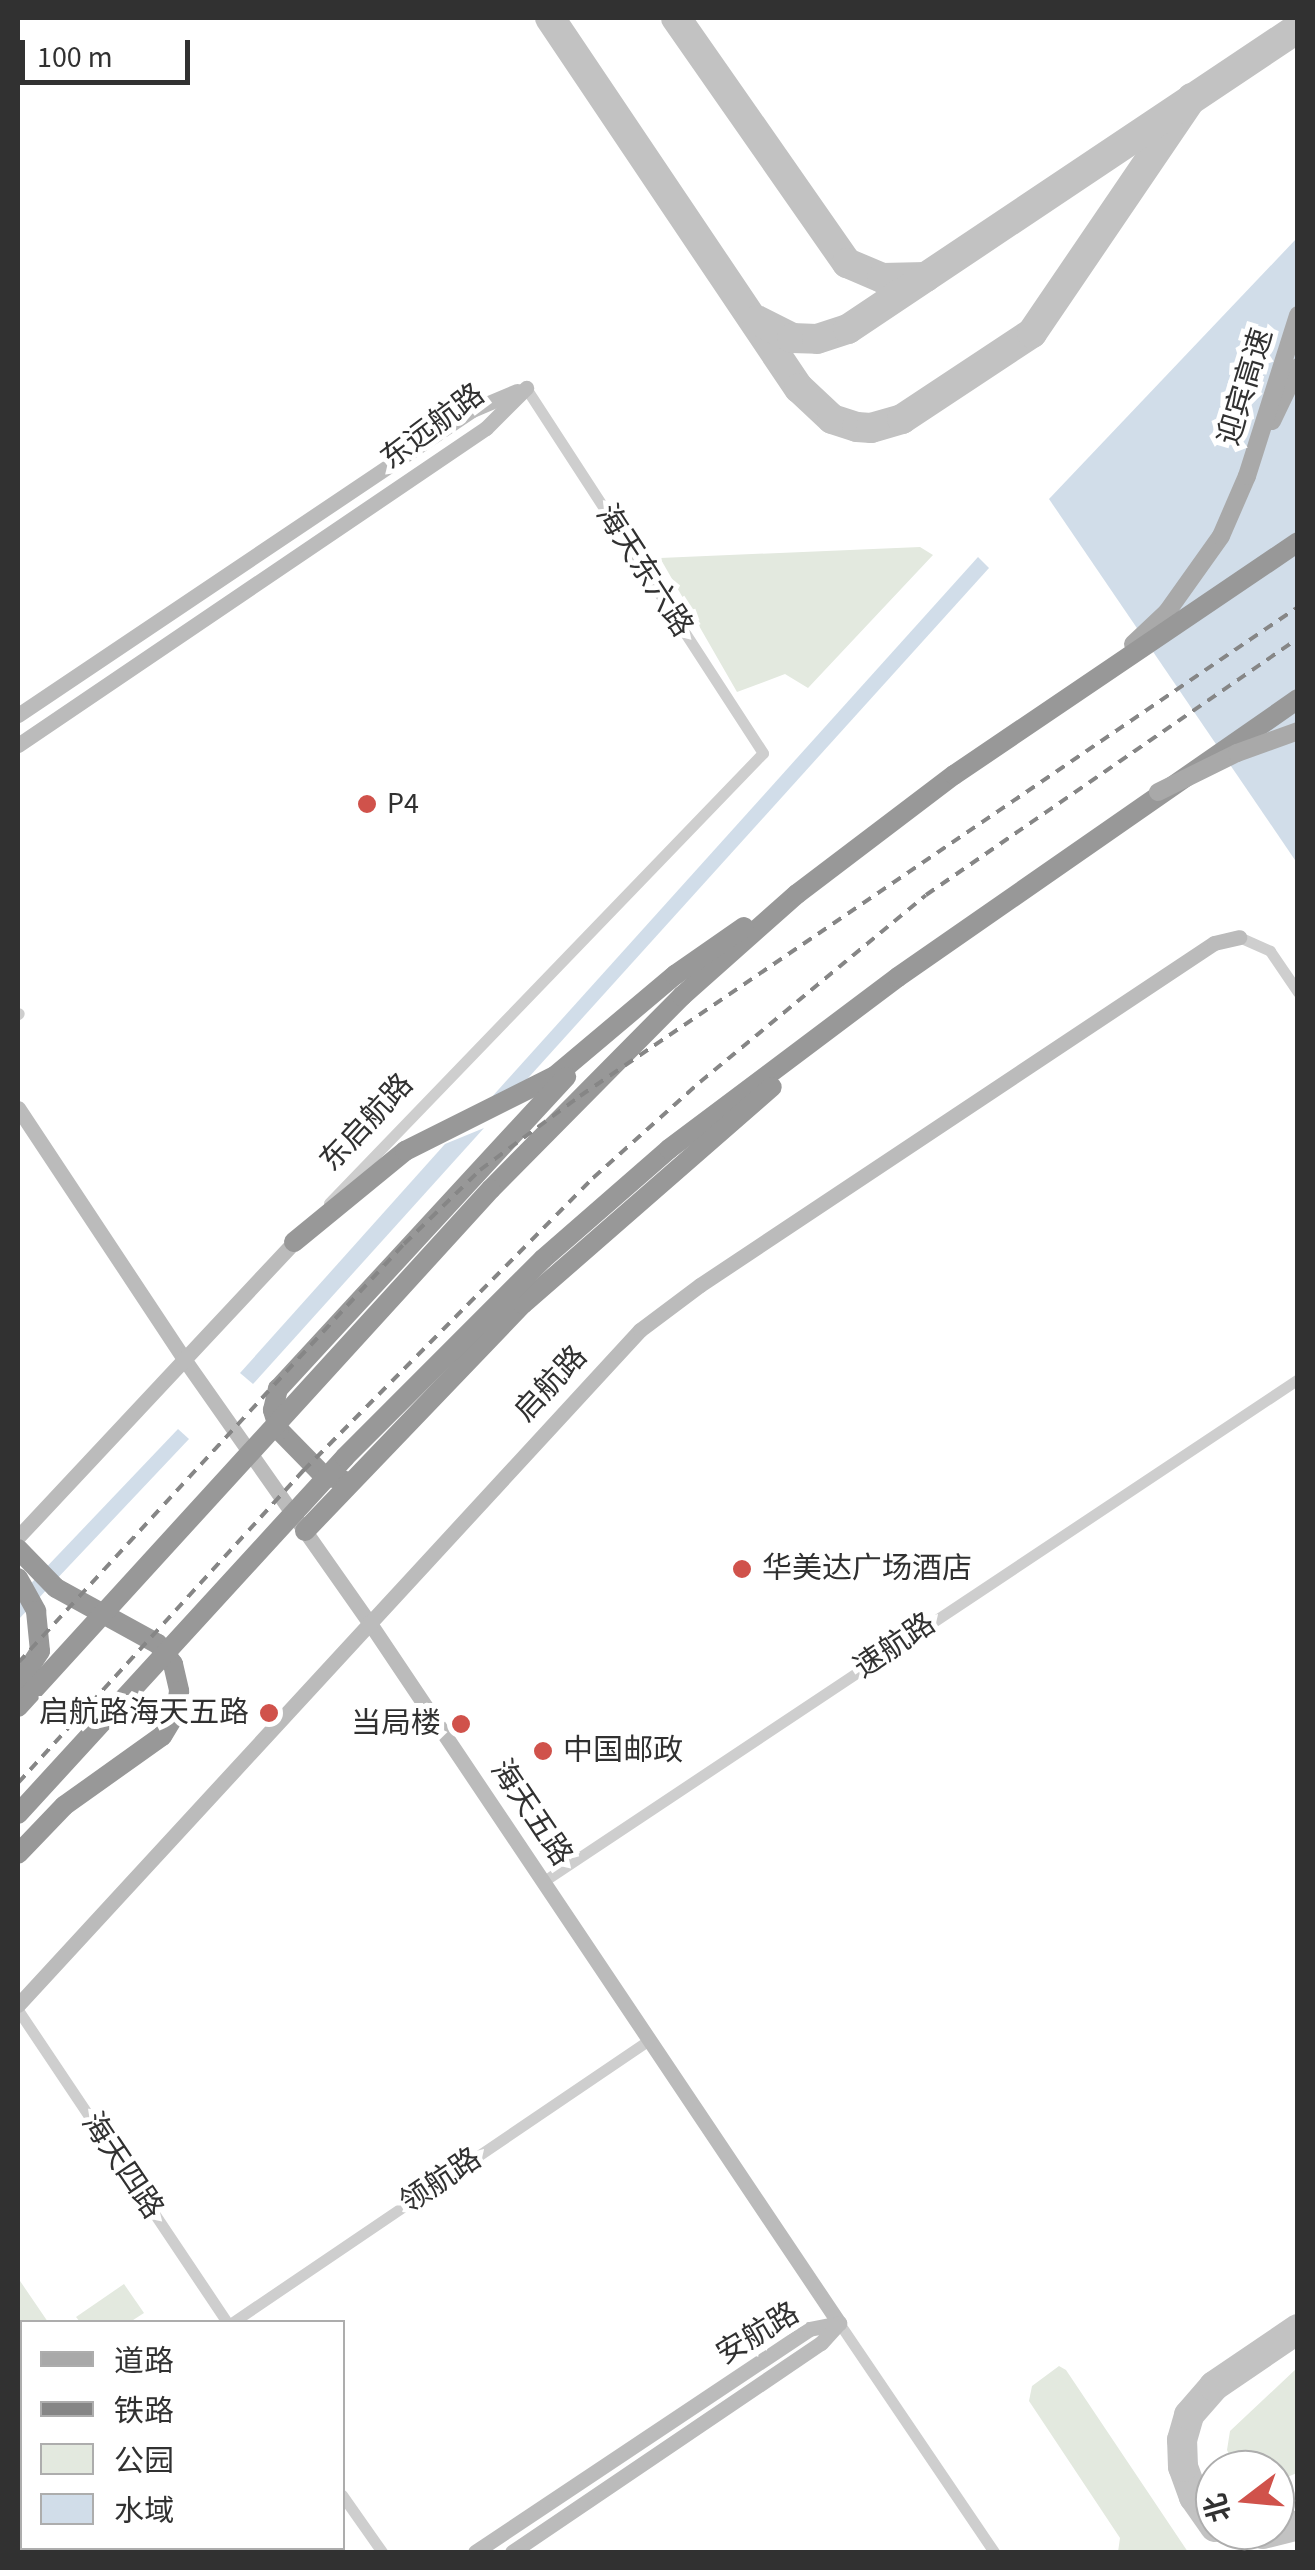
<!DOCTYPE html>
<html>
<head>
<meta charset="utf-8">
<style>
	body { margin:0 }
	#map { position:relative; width:1315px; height:2570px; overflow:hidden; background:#fff; font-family:"Source Sans 3","Noto Sans SC",sans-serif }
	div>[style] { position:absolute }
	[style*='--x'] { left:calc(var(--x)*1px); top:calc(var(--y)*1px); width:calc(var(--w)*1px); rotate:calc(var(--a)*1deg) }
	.green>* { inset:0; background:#e3e9df }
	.water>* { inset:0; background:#d1dde9 }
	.taxiway>* { height:30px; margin:-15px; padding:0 15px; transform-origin:15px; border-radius:15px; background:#c2c2c2 }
	.street>* { height:11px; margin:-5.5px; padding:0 5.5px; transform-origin:5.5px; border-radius:5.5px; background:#cecece }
	.secondary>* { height:15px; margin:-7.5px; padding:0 7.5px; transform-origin:7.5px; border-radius:7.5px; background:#bbb }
	.primary>* { height:18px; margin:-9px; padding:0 9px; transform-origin:9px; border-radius:9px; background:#a9a9a9 }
	.highway>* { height:20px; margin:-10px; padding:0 10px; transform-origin:10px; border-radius:10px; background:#989898 }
	.rail>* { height:4px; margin-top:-2px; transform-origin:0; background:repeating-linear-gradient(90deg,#868686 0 10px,transparent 0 18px) }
	.primary-bridge>* { height:18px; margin:-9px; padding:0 9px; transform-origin:9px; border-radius:9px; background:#a9a9a9 }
	.highway-bridge>* { height:20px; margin:-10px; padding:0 10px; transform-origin:10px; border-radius:10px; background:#989898 }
	.dots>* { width:28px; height:28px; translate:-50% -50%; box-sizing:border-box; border:5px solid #fff; border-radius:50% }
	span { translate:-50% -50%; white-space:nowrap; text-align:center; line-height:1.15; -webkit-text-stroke:10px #fff; paint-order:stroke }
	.street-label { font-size:30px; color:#313131 }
	.poi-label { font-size:30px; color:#313131 }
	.left { translate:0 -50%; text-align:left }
	.right { translate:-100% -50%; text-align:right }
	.frame { position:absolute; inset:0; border:20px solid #313131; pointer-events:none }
	.legend { position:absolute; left:20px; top:2320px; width:325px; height:230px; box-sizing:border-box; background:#fff; border:2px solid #adadad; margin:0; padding:12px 18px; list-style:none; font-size:30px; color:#313131 }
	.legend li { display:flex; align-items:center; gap:20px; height:50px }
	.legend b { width:50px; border:2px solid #adadad }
	.north { position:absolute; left:1195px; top:2450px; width:100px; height:100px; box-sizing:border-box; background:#fff; border:2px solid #adadad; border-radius:50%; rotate:254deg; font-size:28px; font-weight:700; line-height:40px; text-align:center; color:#313131 }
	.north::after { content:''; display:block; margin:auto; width:35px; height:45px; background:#d0524b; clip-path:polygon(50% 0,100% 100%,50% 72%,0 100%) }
	.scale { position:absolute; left:20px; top:40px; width:170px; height:45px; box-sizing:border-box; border:5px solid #313131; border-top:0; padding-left:12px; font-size:30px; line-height:35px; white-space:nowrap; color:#313131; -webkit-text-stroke:8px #fff; paint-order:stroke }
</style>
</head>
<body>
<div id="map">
	<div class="green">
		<i style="clip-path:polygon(920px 547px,933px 555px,808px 688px,785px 674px,737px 692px,660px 558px)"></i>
		<i style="clip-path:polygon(18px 2278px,48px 2322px,22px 2322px,22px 2438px,18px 2441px)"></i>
		<i style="clip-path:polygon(124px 2284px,144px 2313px,130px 2322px,80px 2322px,76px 2317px)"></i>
		<i style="clip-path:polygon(1059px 2366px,1066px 2370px,1188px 2552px,1118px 2552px,1120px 2538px,1029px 2401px,1032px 2386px)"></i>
		<i style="clip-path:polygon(1297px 2368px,1297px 2473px,1275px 2482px,1275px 2470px,1236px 2470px,1227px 2450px,1230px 2431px)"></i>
	</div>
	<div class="water">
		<i style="clip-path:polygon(1297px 238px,1297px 863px,1049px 499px)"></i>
		<i style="clip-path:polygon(978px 557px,989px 568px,520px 1087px,490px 1099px)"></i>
		<i style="clip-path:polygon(484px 1128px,253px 1384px,240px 1373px,445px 1144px)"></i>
		<i style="clip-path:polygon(178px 1429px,189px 1439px,18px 1620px,18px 1597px)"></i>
	</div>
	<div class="taxiway">
		<i style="--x:550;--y:18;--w:446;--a:56.1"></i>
		<i style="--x:799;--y:388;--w:45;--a:43.2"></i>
		<i style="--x:832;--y:419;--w:26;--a:18"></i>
		<i style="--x:857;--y:427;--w:14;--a:4"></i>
		<i style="--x:871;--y:428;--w:32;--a:-16"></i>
		<i style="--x:902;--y:419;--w:156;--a:-33.5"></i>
		<i style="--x:1032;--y:333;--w:284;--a:-55.8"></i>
		<i style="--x:676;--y:18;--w:299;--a:55.1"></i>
		<i style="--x:847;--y:263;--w:38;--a:23"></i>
		<i style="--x:882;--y:278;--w:44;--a:-1.3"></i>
		<i style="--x:757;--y:320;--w:39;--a:27"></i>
		<i style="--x:792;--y:338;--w:25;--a:2"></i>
		<i style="--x:817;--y:339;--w:33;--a:-18"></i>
		<i style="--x:848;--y:329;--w:541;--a:-33.78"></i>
		<i style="--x:1215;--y:2527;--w:37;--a:-125"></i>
		<i style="--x:1194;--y:2497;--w:32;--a:-110"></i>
		<i style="--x:1183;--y:2467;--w:27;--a:-92"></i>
		<i style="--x:1182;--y:2440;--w:26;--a:-74"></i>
		<i style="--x:1189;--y:2415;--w:38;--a:-49"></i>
		<i style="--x:1214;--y:2386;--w:102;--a:-34.2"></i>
		<i style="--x:1236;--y:2530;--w:27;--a:8"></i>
		<i style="--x:1263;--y:2534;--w:36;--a:-14"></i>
	</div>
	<div class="street">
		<i style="--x:1239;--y:937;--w:34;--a:24"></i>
		<i style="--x:1270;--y:951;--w:50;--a:55.7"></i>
		<i style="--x:18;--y:1014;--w:1;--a:-45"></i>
		<i style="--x:329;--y:1203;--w:625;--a:-46.04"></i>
		<i style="--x:763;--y:753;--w:435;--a:-123"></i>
		<i style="--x:544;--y:1881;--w:906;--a:-33.65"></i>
		<i style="--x:18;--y:2010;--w:376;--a:56.2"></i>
		<i style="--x:233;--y:2322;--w:503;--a:-34.13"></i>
		<i style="--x:839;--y:2323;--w:277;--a:55.9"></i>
		<i style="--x:18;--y:2467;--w:6;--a:-45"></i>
		<i style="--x:342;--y:2495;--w:70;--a:54.9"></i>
	</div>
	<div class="secondary">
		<i style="--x:18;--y:715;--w:547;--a:-33.89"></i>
		<i style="--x:472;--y:410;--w:49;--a:-22.9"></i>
		<i style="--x:18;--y:745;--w:565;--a:-34.11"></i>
		<i style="--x:486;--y:428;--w:57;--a:-45"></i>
		<i style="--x:18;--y:1108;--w:301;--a:56.5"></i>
		<i style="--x:184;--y:1359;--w:322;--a:54.9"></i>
		<i style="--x:369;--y:1622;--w:844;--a:56.16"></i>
		<i style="--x:18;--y:1537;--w:404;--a:-46.9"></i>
		<i style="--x:18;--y:2005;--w:918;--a:-47.34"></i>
		<i style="--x:640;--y:1330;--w:75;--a:-36.9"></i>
		<i style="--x:700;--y:1285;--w:617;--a:-33.64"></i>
		<i style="--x:1214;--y:943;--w:26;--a:-13"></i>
		<i style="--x:475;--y:2552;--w:402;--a:-33.7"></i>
		<i style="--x:809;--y:2329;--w:31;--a:-11"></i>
		<i style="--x:512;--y:2552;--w:373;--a:-34.1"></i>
		<i style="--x:821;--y:2343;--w:27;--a:-48"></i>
	</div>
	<div class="primary">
		<i style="--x:1272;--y:421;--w:60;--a:-64.3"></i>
		<i style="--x:1133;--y:644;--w:47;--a:-43.3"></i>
		<i style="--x:1167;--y:612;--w:93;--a:-54.6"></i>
		<i style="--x:1221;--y:536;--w:65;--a:-66.6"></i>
		<i style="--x:1247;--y:476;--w:169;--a:-72.4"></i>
	</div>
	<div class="highway">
		<i style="--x:491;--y:1189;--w:272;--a:-45.3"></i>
		<i style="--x:682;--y:996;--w:154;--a:-41.6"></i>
		<i style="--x:797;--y:894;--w:197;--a:-37.2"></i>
		<i style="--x:954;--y:775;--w:415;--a:-34.1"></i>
		<i style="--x:294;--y:1242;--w:144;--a:-39.3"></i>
		<i style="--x:405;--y:1151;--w:168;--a:-26.6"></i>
		<i style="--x:555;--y:1076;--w:157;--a:-40.1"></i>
		<i style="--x:675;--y:975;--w:84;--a:-34.8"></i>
		<i style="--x:543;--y:1259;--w:167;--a:-41.1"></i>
		<i style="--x:669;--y:1149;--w:286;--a:-36.9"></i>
		<i style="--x:898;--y:977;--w:487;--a:-34.8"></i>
		<i style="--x:343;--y:1480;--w:19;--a:-168"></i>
		<i style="--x:324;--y:1476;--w:64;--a:-134.4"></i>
		<i style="--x:279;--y:1430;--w:21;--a:-107"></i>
		<i style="--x:273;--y:1410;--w:22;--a:-77"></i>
		<i style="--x:278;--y:1389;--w:425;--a:-47.3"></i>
		<i style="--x:305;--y:1531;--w:315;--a:-46.2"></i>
		<i style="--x:523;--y:1304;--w:330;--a:-41.1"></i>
		<i style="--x:18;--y:1549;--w:54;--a:45.7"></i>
		<i style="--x:56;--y:1588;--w:116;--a:28.8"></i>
		<i style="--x:158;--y:1644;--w:25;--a:53"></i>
		<i style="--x:173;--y:1664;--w:28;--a:77"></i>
		<i style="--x:179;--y:1691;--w:22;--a:98"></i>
		<i style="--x:176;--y:1713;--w:27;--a:121"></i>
		<i style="--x:162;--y:1736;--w:120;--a:144.5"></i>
		<i style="--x:64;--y:1806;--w:66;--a:133.8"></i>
		<i style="--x:18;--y:1578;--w:38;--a:61"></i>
		<i style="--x:36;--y:1611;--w:40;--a:84.3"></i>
		<i style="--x:40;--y:1651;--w:40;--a:122.9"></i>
	</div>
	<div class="rail">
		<i style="--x:18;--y:1663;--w:570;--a:-47.35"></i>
		<i style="--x:404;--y:1244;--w:106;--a:-44.2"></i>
		<i style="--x:480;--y:1170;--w:124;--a:-36.5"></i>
		<i style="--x:580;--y:1096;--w:869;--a:-34.26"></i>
		<i style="--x:18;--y:1783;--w:423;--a:-47.6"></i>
		<i style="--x:303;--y:1471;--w:412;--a:-45.3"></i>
		<i style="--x:593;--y:1178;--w:144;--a:-41.9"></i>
		<i style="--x:700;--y:1082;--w:293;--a:-39.6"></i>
		<i style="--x:926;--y:895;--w:452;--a:-34.6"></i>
	</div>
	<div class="primary-bridge">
		<i style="--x:1158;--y:792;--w:88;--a:-26.3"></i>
		<i style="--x:1237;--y:753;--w:65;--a:-19.8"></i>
	</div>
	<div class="highway-bridge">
		<i style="--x:18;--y:1707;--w:701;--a:-47.6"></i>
		<i style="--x:18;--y:1814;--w:484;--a:-47.5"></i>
		<i style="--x:345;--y:1457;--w:280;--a:-45"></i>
	</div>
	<div class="dots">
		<i style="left:367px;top:804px;background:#d0524b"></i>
		<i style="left:742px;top:1569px;background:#d0524b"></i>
		<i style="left:269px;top:1713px;background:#d0524b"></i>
		<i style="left:461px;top:1724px;background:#d0524b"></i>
		<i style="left:543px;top:1751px;background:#d0524b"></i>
	</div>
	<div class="street-label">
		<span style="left:1246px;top:387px;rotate:-73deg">迎宾高速</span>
		<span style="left:433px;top:427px;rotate:-37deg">东远航路</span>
		<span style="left:644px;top:571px;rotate:57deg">海天东六路</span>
		<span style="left:367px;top:1123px;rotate:-47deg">东启航路</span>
		<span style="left:551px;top:1384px;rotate:-47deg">启航路</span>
		<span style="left:895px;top:1646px;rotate:-34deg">速航路</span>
		<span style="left:531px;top:1813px;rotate:56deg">海天五路</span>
		<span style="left:122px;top:2166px;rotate:56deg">海天四路</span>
		<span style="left:441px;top:2181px;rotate:-34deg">领航路</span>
		<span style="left:758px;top:2334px;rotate:-31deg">安航路</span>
	</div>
	<div class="poi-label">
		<span class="left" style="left:387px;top:804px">P4</span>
		<span class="left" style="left:762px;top:1569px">华美达广场酒店</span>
		<span class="right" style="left:249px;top:1713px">启航路海天五路</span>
		<span class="right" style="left:441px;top:1724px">当局楼</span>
		<span class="left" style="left:563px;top:1751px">中国邮政</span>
	</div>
	<div class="frame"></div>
	<ul class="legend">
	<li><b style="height:12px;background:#a9a9a9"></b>道路</li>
	<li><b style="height:12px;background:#868686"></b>铁路</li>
	<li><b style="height:28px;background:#e3e9df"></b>公园</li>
	<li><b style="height:28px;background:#d1dde9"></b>水域</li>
	</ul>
	<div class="north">北</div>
	<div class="scale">100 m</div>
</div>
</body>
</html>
